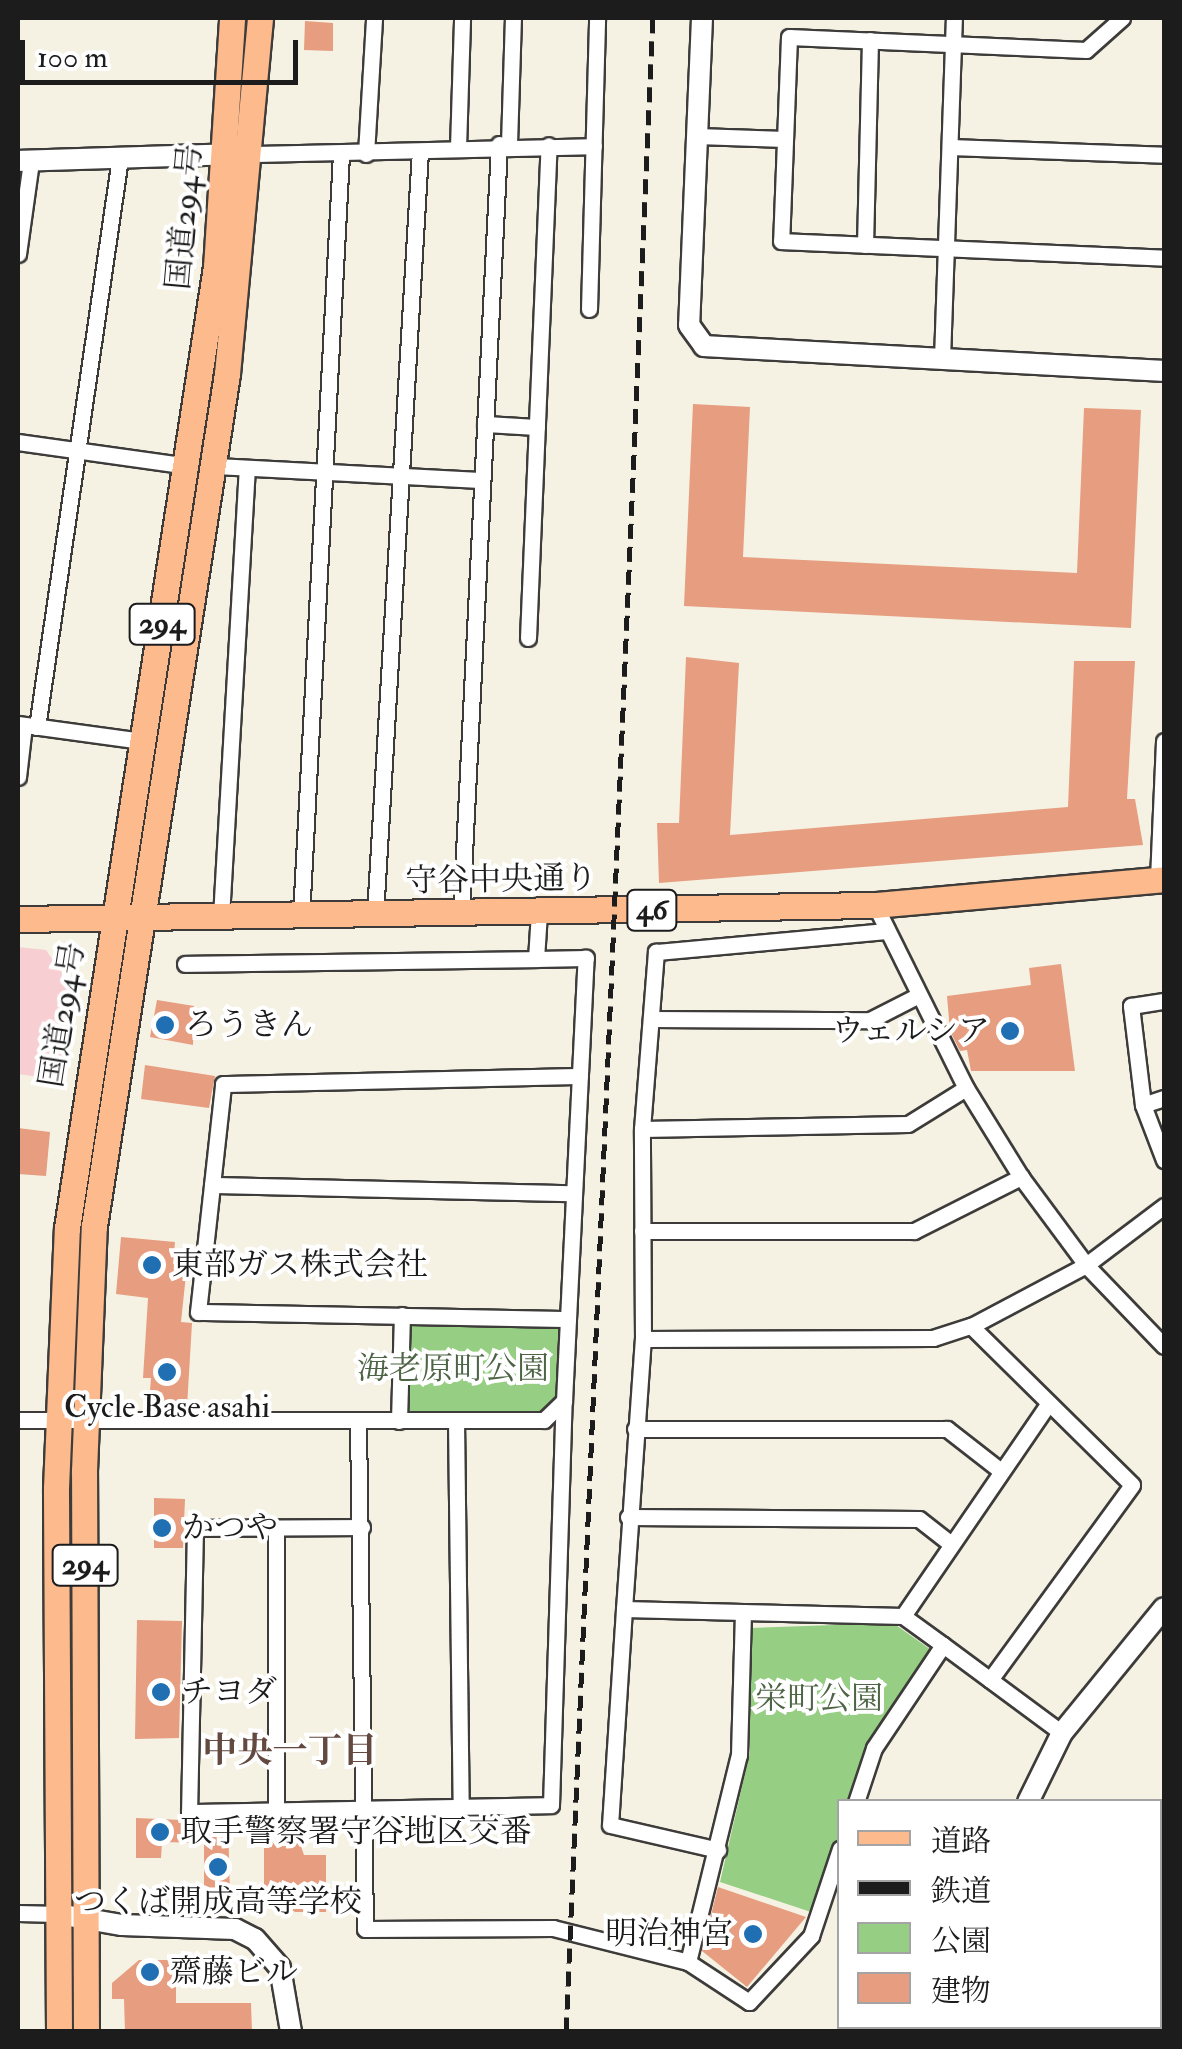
<!DOCTYPE html>
<html>
<head>
<meta charset="utf-8">
<style>
	body { margin:0 }
	#map { position:relative; width:1182px; height:2049px; overflow:hidden; background:#f5f2e3; font-family:"IM FELL Double Pica","Noto Serif JP",serif }
	div>[style] { position:absolute }
	[style*='--x'] { left:calc(var(--x)*1px); top:calc(var(--y)*1px); width:calc(var(--w)*1px); rotate:calc(var(--a)*1deg) }
	.built>* { inset:0; background:#f7cfd2 }
	.green>* { inset:0; background:#96cf83 }
	.building>* { inset:0; background:#e69d80 }
	.roads { filter:drop-shadow(2px 0 #3d3c3a) drop-shadow(-2px 0 #3d3c3a) drop-shadow(0 2px #3d3c3a) drop-shadow(0 -2px #3d3c3a) }
	.minor>* { height:15px; margin:-7.5px; padding:0 7.5px; transform-origin:7.5px; border-radius:7.5px; background:#fff }
	.tertiary>* { height:20px; margin:-10px; padding:0 10px; transform-origin:10px; border-radius:10px; background:#fff }
	.primary>* { height:25px; margin:-12.5px; padding:0 12.5px; transform-origin:12.5px; border-radius:12.5px; background:#fcba8d }
	.trunk>* { height:25px; margin:-12.5px; padding:0 12.5px; transform-origin:12.5px; border-radius:12.5px; background:#fcba8d }
	.rail>* { height:5px; margin-top:-2.5px; transform-origin:0; background:repeating-linear-gradient(90deg,#1c1c1c 0 15px,transparent 0 23px) }
	.dots>* { width:28px; height:28px; translate:-50% -50%; box-sizing:border-box; border:5px solid #fff; border-radius:50% }
	span { translate:-50% -50%; white-space:nowrap; text-align:center; line-height:1.15; -webkit-text-stroke:8px #fff; paint-order:stroke }
	.shield-label span { padding:2px 8px; background:#fff; border:2px solid; border-radius:8px; -webkit-text-stroke-width:0 }
	.shield-label { font-size:30px; color:#1c1c1c; font-weight:700 }
	.street-label { font-size:32px; color:#1c1c1c }
	.poi-label { font-size:32px; color:#1c1c1c }
	.left { translate:0 -50%; text-align:left }
	.right { translate:-100% -50%; text-align:right }
	.park-label { font-size:32px; color:#4d6445 }
	.neighbourhood-label { font-size:35px; color:#63493f; font-weight:700 }
	.frame { position:absolute; inset:0; border:20px solid #1c1c1c; pointer-events:none }
	.legend { position:absolute; left:837px; top:1799px; width:325px; height:230px; box-sizing:border-box; background:#fff; border:2px solid #a4a4a4; margin:0; padding:12px 18px; list-style:none; font-size:30px; color:#1c1c1c }
	.legend li { display:flex; align-items:center; gap:20px; height:50px }
	.legend b { width:50px; border:2px solid #a4a4a4 }
	.scale { position:absolute; left:20px; top:40px; width:278px; height:45px; box-sizing:border-box; border:5px solid #1c1c1c; border-top:0; padding-left:12px; font-size:30px; line-height:35px; white-space:nowrap; color:#1c1c1c; -webkit-text-stroke:8px #fff; paint-order:stroke }
</style>
</head>
<body>
<div id="map">
	<div class="built">
		<i style="clip-path:polygon(18px 947px,46px 950px,73px 989px,61px 1080px,18px 1074px)"></i>
	</div>
	<div class="green">
		<i style="clip-path:polygon(402px 1315px,568px 1319px,564px 1401px,544px 1420px,399px 1421px)"></i>
		<i style="clip-path:polygon(893px 1623px,934px 1652px,852px 1801px,840px 1802px,839px 1837px,814px 1913px,720px 1882px,750px 1752px,750px 1628px)"></i>
	</div>
	<div class="building">
		<i style="clip-path:polygon(305px 21px,333px 23px,333px 51px,304px 50px)"></i>
		<i style="clip-path:polygon(693px 404px,750px 407px,743px 557px,1077px 573px,1084px 408px,1141px 410px,1131px 628px,684px 606px)"></i>
		<i style="clip-path:polygon(686px 657px,739px 663px,730px 835px,1068px 807px,1074px 661px,1135px 661px,1127px 799px,1135px 799px,1143px 845px,659px 883px,657px 823px,679px 823px)"></i>
		<i style="clip-path:polygon(1061px 964px,1075px 1071px,971px 1071px,967px 1050px,960px 1051px,950px 1031px,947px 996px,1031px 985px,1029px 968px)"></i>
		<i style="clip-path:polygon(157px 1000px,194px 1006px,193px 1045px,150px 1037px)"></i>
		<i style="clip-path:polygon(145px 1065px,215px 1076px,209px 1108px,141px 1099px)"></i>
		<i style="clip-path:polygon(18px 1128px,50px 1132px,46px 1176px,18px 1174px)"></i>
		<i style="clip-path:polygon(121px 1237px,175px 1242px,173px 1264px,187px 1265px,181px 1322px,192px 1323px,187px 1407px,149px 1404px,151px 1378px,143px 1378px,148px 1298px,116px 1294px)"></i>
		<i style="clip-path:polygon(154px 1498px,185px 1499px,183px 1548px,154px 1548px)"></i>
		<i style="clip-path:polygon(137px 1620px,182px 1621px,179px 1738px,135px 1739px)"></i>
		<i style="clip-path:polygon(136px 1818px,228px 1822px,230px 1894px,204px 1893px,204px 1843px,162px 1842px,161px 1858px,136px 1858px)"></i>
		<i style="clip-path:polygon(297px 1835px,304px 1855px,326px 1855px,326px 1912px,295px 1912px,264px 1892px,264px 1843px)"></i>
		<i style="clip-path:polygon(718px 1887px,806px 1917px,747px 1987px,702px 1951px)"></i>
		<i style="clip-path:polygon(139px 1960px,176px 1960px,176px 2003px,251px 2003px,252px 2032px,125px 2032px,124px 1999px,112px 1999px,112px 1983px)"></i>
	</div>
	<div class="roads">
		<div class="minor">
			<i style="--x:1122;--y:18;--w:48;--a:138.4"></i>
			<i style="--x:1086;--y:50;--w:297;--a:-177.5"></i>
			<i style="--x:789;--y:37;--w:204;--a:92.2"></i>
			<i style="--x:781;--y:241;--w:383;--a:2.5"></i>
			<i style="--x:697;--y:136;--w:88;--a:2"></i>
			<i style="--x:509;--y:144;--w:126;--a:-88.2"></i>
			<i style="--x:950;--y:147;--w:214;--a:2.1"></i>
			<i style="--x:458;--y:148;--w:130;--a:-88.2"></i>
			<i style="--x:252;--y:154;--w:342;--a:-1.3"></i>
			<i style="--x:366;--y:154;--w:136;--a:-86.6"></i>
			<i style="--x:865;--y:245;--w:205;--a:-88.6"></i>
			<i style="--x:18;--y:254;--w:94;--a:-82"></i>
			<i style="--x:589;--y:309;--w:291;--a:-88.4"></i>
			<i style="--x:942;--y:359;--w:341;--a:-88"></i>
			<i style="--x:485;--y:424;--w:52;--a:3.3"></i>
			<i style="--x:18;--y:442;--w:172;--a:8"></i>
			<i style="--x:214;--y:466;--w:268;--a:3"></i>
			<i style="--x:528;--y:638;--w:493;--a:-87.6"></i>
			<i style="--x:18;--y:724;--w:125;--a:7.8"></i>
			<i style="--x:37;--y:727;--w:575;--a:-81.7"></i>
			<i style="--x:18;--y:777;--w:52;--a:-83.4"></i>
			<i style="--x:1158;--y:879;--w:138;--a:-87.5"></i>
			<i style="--x:875;--y:905;--w:204;--a:63.6"></i>
			<i style="--x:966;--y:1088;--w:105;--a:58.3"></i>
			<i style="--x:1021;--y:1177;--w:109;--a:53.5"></i>
			<i style="--x:1086;--y:1265;--w:112;--a:46.1"></i>
			<i style="--x:461;--y:914;--w:771;--a:-87.17"></i>
			<i style="--x:375;--y:915;--w:765;--a:-86.63"></i>
			<i style="--x:221;--y:917;--w:446;--a:-86.7"></i>
			<i style="--x:301;--y:917;--w:763;--a:-87"></i>
			<i style="--x:185;--y:964;--w:351;--a:-0.8"></i>
			<i style="--x:652;--y:1019;--w:218;--a:0.3"></i>
			<i style="--x:870;--y:1020;--w:53;--a:-27.1"></i>
			<i style="--x:1164;--y:1098;--w:22;--a:162"></i>
			<i style="--x:1143;--y:1105;--w:59;--a:69.1"></i>
			<i style="--x:1143;--y:1105;--w:100;--a:-96.9"></i>
			<i style="--x:1131;--y:1006;--w:33;--a:-9"></i>
			<i style="--x:642;--y:1129;--w:266;--a:-1.1"></i>
			<i style="--x:908;--y:1124;--w:68;--a:-31.8"></i>
			<i style="--x:212;--y:1185;--w:362;--a:1.3"></i>
			<i style="--x:642;--y:1231;--w:272;--a:0"></i>
			<i style="--x:914;--y:1231;--w:120;--a:-26.8"></i>
			<i style="--x:568;--y:1319;--w:370;--a:-178.9"></i>
			<i style="--x:198;--y:1312;--w:229;--a:-83.7"></i>
			<i style="--x:223;--y:1084;--w:357;--a:-1.3"></i>
			<i style="--x:971;--y:1326;--w:226;--a:44.6"></i>
			<i style="--x:1132;--y:1485;--w:241;--a:126.1"></i>
			<i style="--x:643;--y:1339;--w:290;--a:-0.2"></i>
			<i style="--x:933;--y:1338;--w:40;--a:-18"></i>
			<i style="--x:971;--y:1326;--w:130;--a:-27.9"></i>
			<i style="--x:1086;--y:1265;--w:98;--a:-37.1"></i>
			<i style="--x:18;--y:1420;--w:526;--a:0"></i>
			<i style="--x:544;--y:1420;--w:28;--a:-44"></i>
			<i style="--x:564;--y:1401;--w:444;--a:-87.2"></i>
			<i style="--x:586;--y:958;--w:50;--a:178.9"></i>
			<i style="--x:536;--y:959;--w:47;--a:-86.3"></i>
			<i style="--x:456;--y:1420;--w:386;--a:89.3"></i>
			<i style="--x:399;--y:1421;--w:106;--a:-88.4"></i>
			<i style="--x:358;--y:1422;--w:507;--a:89.21"></i>
			<i style="--x:365;--y:1929;--w:188;--a:-0.3"></i>
			<i style="--x:553;--y:1928;--w:139;--a:14.1"></i>
			<i style="--x:688;--y:1962;--w:213;--a:-76.2"></i>
			<i style="--x:739;--y:1755;--w:143;--a:-88.4"></i>
			<i style="--x:743;--y:1612;--w:119;--a:-178.6"></i>
			<i style="--x:624;--y:1609;--w:271;--a:-86"></i>
			<i style="--x:643;--y:1339;--w:210;--a:-90.3"></i>
			<i style="--x:642;--y:1129;--w:178;--a:-85.5"></i>
			<i style="--x:656;--y:952;--w:232;--a:-5.2"></i>
			<i style="--x:635;--y:1429;--w:312;--a:0"></i>
			<i style="--x:947;--y:1429;--w:68;--a:37.9"></i>
			<i style="--x:628;--y:1517;--w:291;--a:0.4"></i>
			<i style="--x:919;--y:1519;--w:39;--a:38"></i>
			<i style="--x:362;--y:1527;--w:167;--a:179.7"></i>
			<i style="--x:195;--y:1528;--w:284;--a:91.2"></i>
			<i style="--x:189;--y:1812;--w:362;--a:-1.1"></i>
			<i style="--x:551;--y:1805;--w:404;--a:-88.2"></i>
			<i style="--x:276;--y:1528;--w:279;--a:90"></i>
			<i style="--x:624;--y:1609;--w:216;--a:93.7"></i>
			<i style="--x:610;--y:1825;--w:111;--a:13"></i>
			<i style="--x:743;--y:1612;--w:160;--a:1.4"></i>
			<i style="--x:903;--y:1616;--w:49;--a:35.9"></i>
			<i style="--x:943;--y:1645;--w:124;--a:123.8"></i>
			<i style="--x:874;--y:1748;--w:57;--a:108.4"></i>
			<i style="--x:903;--y:1616;--w:258;--a:-55.6"></i>
			<i style="--x:943;--y:1645;--w:148;--a:36.5"></i>
			<i style="--x:18;--y:1913;--w:40;--a:1.4"></i>
			<i style="--x:688;--y:1962;--w:73;--a:33.3"></i>
			<i style="--x:749;--y:2002;--w:91;--a:-46.8"></i>
			<i style="--x:811;--y:1936;--w:92;--a:-71.6"></i>
		</div>
		<div class="tertiary">
			<i style="--x:702;--y:18;--w:307;--a:92.4"></i>
			<i style="--x:689;--y:325;--w:26;--a:54"></i>
			<i style="--x:704;--y:346;--w:461;--a:3.1"></i>
			<i style="--x:18;--y:161;--w:217;--a:-1.8"></i>
			<i style="--x:1028;--y:1802;--w:77;--a:-63.8"></i>
			<i style="--x:1062;--y:1733;--w:161;--a:-50.8"></i>
			<i style="--x:58;--y:1914;--w:65;--a:9.8"></i>
			<i style="--x:122;--y:1925;--w:113;--a:2"></i>
			<i style="--x:235;--y:1929;--w:22;--a:27"></i>
			<i style="--x:255;--y:1939;--w:38;--a:49"></i>
			<i style="--x:280;--y:1968;--w:65;--a:80.2"></i>
			<i style="--x:982;--y:2032;--w:6;--a:-81"></i>
		</div>
		<div class="primary">
			<i style="--x:18;--y:919;--w:857;--a:-0.94"></i>
			<i style="--x:875;--y:905;--w:290;--a:-5.1"></i>
		</div>
		<div class="trunk">
			<i style="--x:59;--y:2032;--w:544;--a:-90.32"></i>
			<i style="--x:56;--y:1488;--w:260;--a:-87.6"></i>
			<i style="--x:67;--y:1228;--w:972;--a:-81.19"></i>
			<i style="--x:216;--y:267;--w:250;--a:-86.3"></i>
			<i style="--x:86;--y:2032;--w:561;--a:-90.2"></i>
			<i style="--x:84;--y:1471;--w:245;--a:-87.7"></i>
			<i style="--x:94;--y:1226;--w:862;--a:-81.13"></i>
			<i style="--x:227;--y:374;--w:358;--a:-84.7"></i>
		</div>
	</div>
	<div class="rail">
		<i style="--x:566;--y:2032;--w:2016;--a:-87.53"></i>
	</div>
	<div class="dots">
		<i style="left:165px;top:1025px;background:#1f6fb2"></i>
		<i style="left:1010px;top:1031px;background:#1f6fb2"></i>
		<i style="left:152px;top:1265px;background:#1f6fb2"></i>
		<i style="left:167px;top:1372px;background:#1f6fb2"></i>
		<i style="left:162px;top:1528px;background:#1f6fb2"></i>
		<i style="left:161px;top:1692px;background:#1f6fb2"></i>
		<i style="left:160px;top:1832px;background:#1f6fb2"></i>
		<i style="left:218px;top:1867px;background:#1f6fb2"></i>
		<i style="left:753px;top:1934px;background:#1f6fb2"></i>
		<i style="left:150px;top:1972px;background:#1f6fb2"></i>
	</div>
	<div class="shield-label">
		<span style="left:162px;top:624px">294</span>
		<span style="left:652px;top:910px">46</span>
		<span style="left:85px;top:1565px">294</span>
	</div>
	<div class="street-label">
		<span style="left:185px;top:217px;rotate:-85deg">国道294号</span>
		<span style="left:501px;top:880px;rotate:-1deg">守谷中央通り</span>
		<span style="left:63px;top:1015px;rotate:-81deg">国道294号</span>
	</div>
	<div class="poi-label">
		<span class="left" style="left:185px;top:1025px">ろうきん</span>
		<span class="right" style="left:990px;top:1031px">ウェルシア</span>
		<span class="left" style="left:172px;top:1265px">東部ガス株式会社</span>
		<span style="left:167px;top:1407px">Cycle Base asahi</span>
		<span class="left" style="left:182px;top:1528px">かつや</span>
		<span class="left" style="left:181px;top:1692px">チヨダ</span>
		<span class="left" style="left:180px;top:1832px">取手警察署守谷地区交番</span>
		<span style="left:218px;top:1902px">つくば開成高等学校</span>
		<span class="right" style="left:733px;top:1934px">明治神宮</span>
		<span class="left" style="left:170px;top:1972px">齋藤ビル</span>
	</div>
	<div class="park-label">
		<span style="left:453px;top:1369px">海老原町公園</span>
		<span style="left:819px;top:1699px">栄町公園</span>
	</div>
	<div class="neighbourhood-label">
		<span style="left:290px;top:1751px">中央一丁目</span>
	</div>
	<div class="frame"></div>
	<ul class="legend">
	<li><b style="height:12px;background:#fcba8d"></b>道路</li>
	<li><b style="height:12px;background:#1c1c1c"></b>鉄道</li>
	<li><b style="height:28px;background:#96cf83"></b>公園</li>
	<li><b style="height:28px;background:#e69d80"></b>建物</li>
	</ul>
	<div class="scale">100 m</div>
</div>
</body>
</html>
